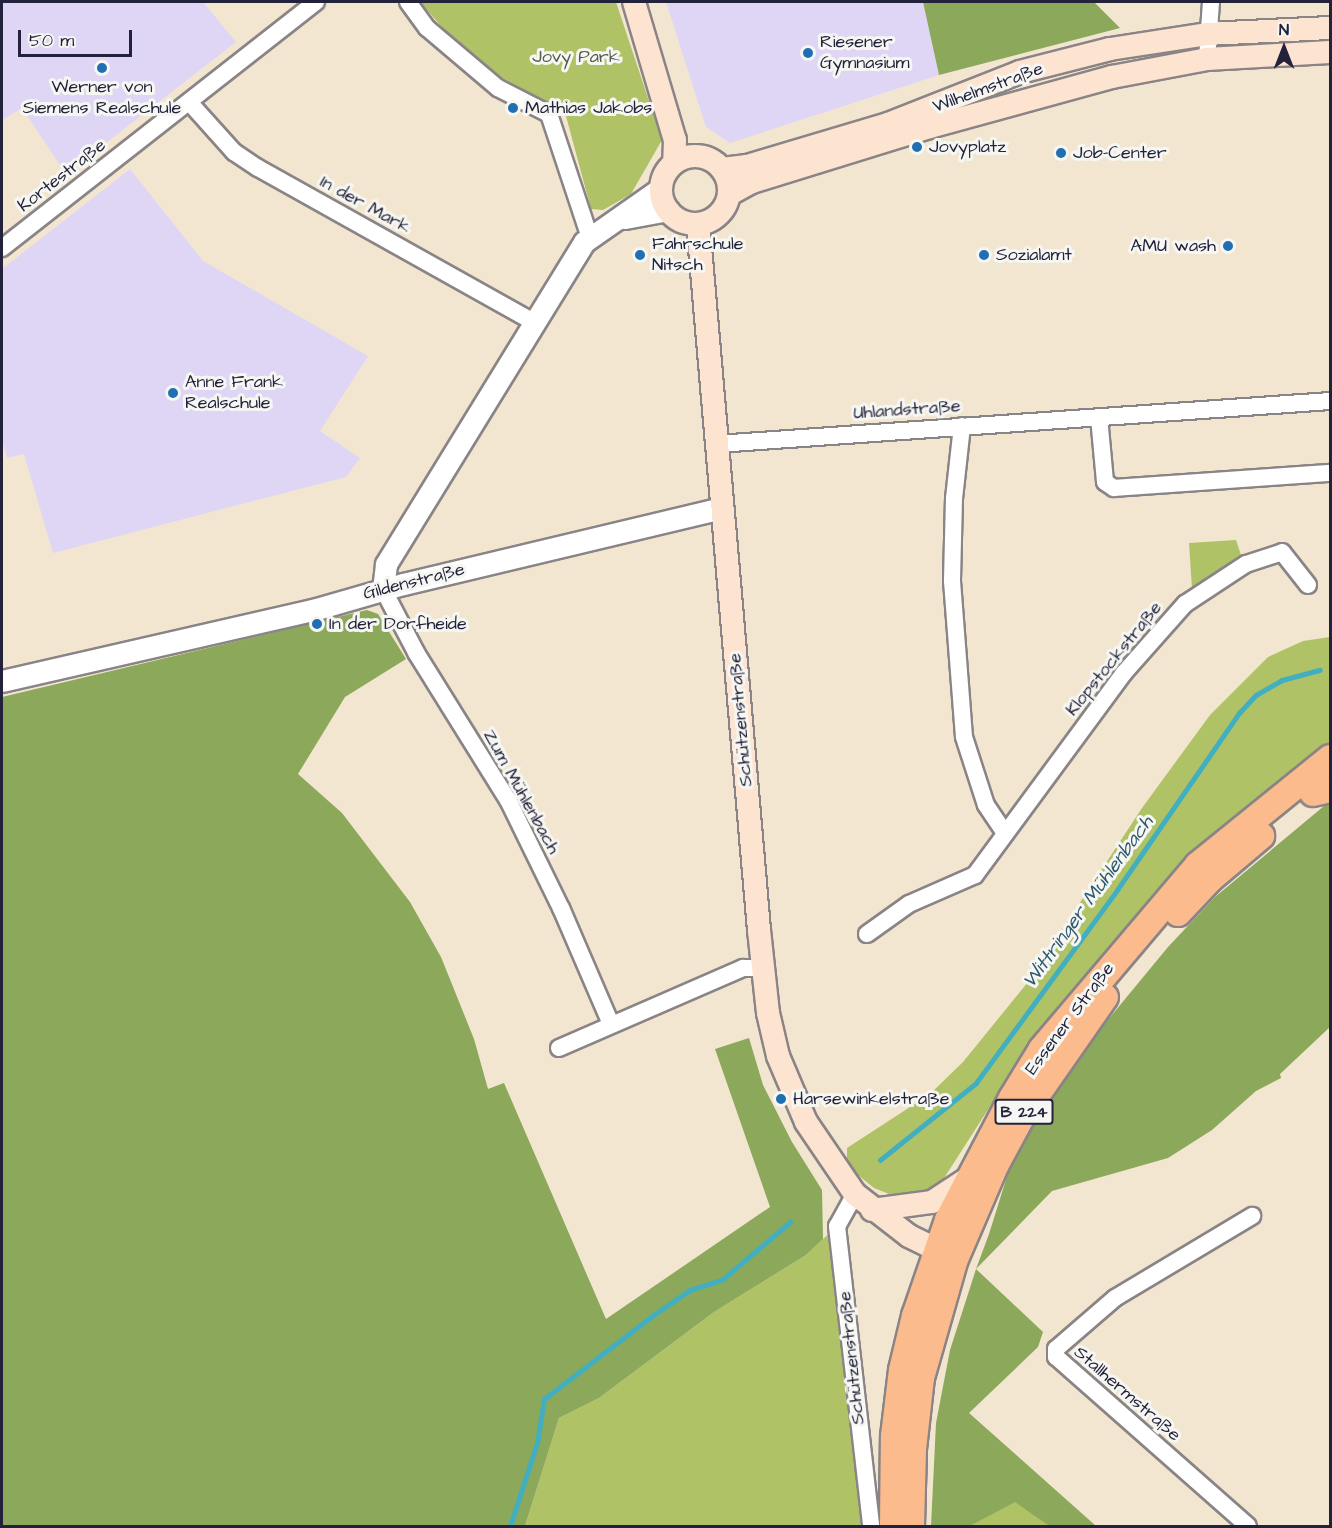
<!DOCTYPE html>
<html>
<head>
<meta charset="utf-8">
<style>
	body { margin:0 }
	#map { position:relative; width:1332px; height:1528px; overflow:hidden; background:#f3e6d1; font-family:"Architects Daughter",sans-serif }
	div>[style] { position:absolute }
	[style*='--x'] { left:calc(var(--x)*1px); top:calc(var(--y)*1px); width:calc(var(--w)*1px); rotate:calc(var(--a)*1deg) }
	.built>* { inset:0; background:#dfd5f5 }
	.green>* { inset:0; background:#afc266 }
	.forest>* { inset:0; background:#8ba85b }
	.stream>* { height:4.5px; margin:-2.25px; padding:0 2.25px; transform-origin:2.25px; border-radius:2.25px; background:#42afc0 }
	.roads { filter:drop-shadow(2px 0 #8a8486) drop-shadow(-2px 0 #8a8486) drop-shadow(0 2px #8a8486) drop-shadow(0 -2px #8a8486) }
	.minor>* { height:16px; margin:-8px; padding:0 8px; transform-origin:8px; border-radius:8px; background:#fff }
	.tertiary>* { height:21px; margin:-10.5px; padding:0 10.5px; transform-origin:10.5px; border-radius:10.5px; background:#fff }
	.secondary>* { height:22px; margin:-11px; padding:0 11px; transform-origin:11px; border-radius:11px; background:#fde4d1 }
	.secondary>.ring { margin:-11px; padding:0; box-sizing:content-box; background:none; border:22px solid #fde4d1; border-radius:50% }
	.primary>* { height:26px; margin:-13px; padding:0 13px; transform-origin:13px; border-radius:13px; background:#fbbb8d }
	.dots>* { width:16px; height:16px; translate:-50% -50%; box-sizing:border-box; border:3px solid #f6f6f2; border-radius:50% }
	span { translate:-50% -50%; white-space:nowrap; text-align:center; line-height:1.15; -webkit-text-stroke:6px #f6f6f2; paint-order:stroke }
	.shield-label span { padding:2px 4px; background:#f6f6f2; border:2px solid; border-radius:4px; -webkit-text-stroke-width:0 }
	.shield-label { font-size:16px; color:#22223b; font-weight:700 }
	.poi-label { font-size:18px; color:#22223b }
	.left { translate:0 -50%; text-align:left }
	.right { translate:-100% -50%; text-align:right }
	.park-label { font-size:18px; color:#535a4a }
	.street-label { font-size:18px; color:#22223b }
	.water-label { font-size:20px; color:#2f5a70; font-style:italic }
	.frame { position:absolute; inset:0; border:3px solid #22223b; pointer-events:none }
	.north { position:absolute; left:1254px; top:18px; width:60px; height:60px; -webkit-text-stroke:4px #f6f6f2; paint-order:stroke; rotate:0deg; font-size:16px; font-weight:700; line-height:24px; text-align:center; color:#22223b }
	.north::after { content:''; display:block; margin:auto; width:21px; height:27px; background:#22223b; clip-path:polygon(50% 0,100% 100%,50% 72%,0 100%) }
	.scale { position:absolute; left:18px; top:30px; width:114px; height:27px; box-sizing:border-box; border:3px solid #22223b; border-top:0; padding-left:8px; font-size:18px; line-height:21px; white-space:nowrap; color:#22223b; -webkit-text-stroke:4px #f6f6f2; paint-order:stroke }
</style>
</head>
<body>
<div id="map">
	<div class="built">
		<i style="clip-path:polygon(2px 2px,203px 2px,236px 42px,66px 174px,22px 108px,2px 120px)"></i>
		<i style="clip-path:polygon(666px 2px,923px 2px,939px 75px,730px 143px,706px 127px)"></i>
		<i style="clip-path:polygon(130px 169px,203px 261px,368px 356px,320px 431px,360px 458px,346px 477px,53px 553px,24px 454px,7px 458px,2px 440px,2px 269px)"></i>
	</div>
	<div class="green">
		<i style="clip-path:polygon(420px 2px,616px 2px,662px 140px,631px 194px,603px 210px,591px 209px,566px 116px,483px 66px,454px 41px)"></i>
		<i style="clip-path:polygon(1236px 540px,1242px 558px,1192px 589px,1189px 543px)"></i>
		<i style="clip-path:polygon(1330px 637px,1330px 744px,1258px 806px,1120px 944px,998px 1094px,939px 1186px,915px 1197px,894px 1196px,874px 1188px,853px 1171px,847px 1163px,847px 1148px,930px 1094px,963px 1062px,1028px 982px,1142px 808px,1210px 715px,1268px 657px,1303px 641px)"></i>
		<i style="clip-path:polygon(837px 1226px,871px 1526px,525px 1526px,559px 1418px,599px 1398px,714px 1312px,806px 1255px)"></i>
		<i style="clip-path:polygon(1015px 1501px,1049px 1526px,970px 1526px)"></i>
	</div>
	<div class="forest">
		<i style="clip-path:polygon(923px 2px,1094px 2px,1120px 28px,939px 75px)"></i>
		<i style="clip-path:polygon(367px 610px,378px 614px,406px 659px,345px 697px,298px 774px,342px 813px,410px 902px,441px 957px,474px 1039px,488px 1089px,504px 1083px,606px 1319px,770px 1207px,715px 1049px,749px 1038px,763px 1085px,792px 1142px,822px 1190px,823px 1239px,806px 1255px,714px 1312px,599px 1398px,559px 1418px,525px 1526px,2px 1526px,2px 697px)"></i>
		<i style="clip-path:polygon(1330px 801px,1330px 1027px,1280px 1074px,1281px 1078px,1256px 1091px,1212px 1130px,1168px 1158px,1052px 1191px,976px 1269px,1043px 1332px,1038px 1347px,969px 1413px,1096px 1526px,1049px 1526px,1015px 1502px,970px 1526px,931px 1526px,936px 1423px,950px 1350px,968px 1294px,976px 1269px,989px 1234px,1013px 1157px,1036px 1116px,1064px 1073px,1168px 947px,1215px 897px)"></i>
	</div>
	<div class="stream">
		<i style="--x:880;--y:1160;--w:123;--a:-38.7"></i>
		<i style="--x:976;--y:1083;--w:239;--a:-53.8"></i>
		<i style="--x:1117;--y:890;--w:216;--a:-55.4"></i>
		<i style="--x:1240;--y:712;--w:23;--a:-47"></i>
		<i style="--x:1256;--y:695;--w:30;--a:-30"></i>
		<i style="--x:1282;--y:680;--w:39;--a:-15"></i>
		<i style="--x:510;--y:1526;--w:87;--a:-72"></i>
		<i style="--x:537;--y:1443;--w:45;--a:-81"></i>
		<i style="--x:544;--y:1399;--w:136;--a:-37.5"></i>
		<i style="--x:652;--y:1316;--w:46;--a:-34.4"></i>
		<i style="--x:690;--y:1290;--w:35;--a:-18"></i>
		<i style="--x:723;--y:1279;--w:88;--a:-40.4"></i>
	</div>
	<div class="roads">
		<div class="minor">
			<i style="--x:408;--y:2;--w:32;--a:54"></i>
			<i style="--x:427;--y:28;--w:93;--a:40.2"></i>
			<i style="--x:498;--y:88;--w:57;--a:27"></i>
			<i style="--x:549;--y:114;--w:127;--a:71.7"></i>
			<i style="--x:1207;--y:59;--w:57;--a:-86"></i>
			<i style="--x:190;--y:103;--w:66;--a:48.1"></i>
			<i style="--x:234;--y:152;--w:29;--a:34"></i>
			<i style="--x:258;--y:168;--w:317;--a:29.2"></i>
			<i style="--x:2;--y:248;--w:399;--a:-38.1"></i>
			<i style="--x:1099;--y:417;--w:65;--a:84.7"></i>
			<i style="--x:1105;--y:482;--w:11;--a:34"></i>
			<i style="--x:1114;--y:488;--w:217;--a:-4"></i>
			<i style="--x:962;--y:426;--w:72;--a:96.3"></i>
			<i style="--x:954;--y:498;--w:83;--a:91.4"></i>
			<i style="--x:952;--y:581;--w:156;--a:85.6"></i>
			<i style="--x:964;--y:737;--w:71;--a:72.1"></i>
			<i style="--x:986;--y:805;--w:34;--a:56"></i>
			<i style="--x:717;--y:444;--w:615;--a:-4.01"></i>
			<i style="--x:383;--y:589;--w:73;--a:62.4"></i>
			<i style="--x:417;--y:654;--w:174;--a:58.1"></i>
			<i style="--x:509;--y:802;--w:118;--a:63.9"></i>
			<i style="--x:561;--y:908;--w:124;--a:66.7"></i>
			<i style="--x:867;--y:934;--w:52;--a:-35.5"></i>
			<i style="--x:909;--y:904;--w:72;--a:-23.7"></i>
			<i style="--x:975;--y:875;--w:250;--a:-53.6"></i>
			<i style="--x:1123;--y:674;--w:94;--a:-48.5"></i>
			<i style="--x:1185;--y:604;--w:73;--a:-33.3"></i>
			<i style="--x:1246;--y:564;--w:38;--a:-18"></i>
			<i style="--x:1282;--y:552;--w:42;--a:51.8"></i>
			<i style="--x:559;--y:1048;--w:201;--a:-23.5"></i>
			<i style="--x:743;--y:968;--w:20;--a:0"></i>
			<i style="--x:855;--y:1194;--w:37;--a:119"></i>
			<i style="--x:837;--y:1226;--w:302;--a:83.5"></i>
			<i style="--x:1248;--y:1526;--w:256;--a:-138.6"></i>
			<i style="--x:1056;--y:1357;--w:8;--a:-90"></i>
			<i style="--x:1056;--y:1349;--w:78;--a:-40.8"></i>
			<i style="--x:1115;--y:1298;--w:160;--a:-30.9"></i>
		</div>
		<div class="tertiary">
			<i style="--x:625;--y:218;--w:44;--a:-10.5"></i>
			<i style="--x:383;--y:589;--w:25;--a:-83"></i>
			<i style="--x:386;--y:564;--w:378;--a:-58.4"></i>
			<i style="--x:584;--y:242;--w:94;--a:-35"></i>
			<i style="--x:2;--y:681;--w:319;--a:-12.9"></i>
			<i style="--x:313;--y:610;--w:94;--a:-16.1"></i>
			<i style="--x:403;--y:584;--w:328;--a:-13.4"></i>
		</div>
		<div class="secondary">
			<i style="--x:634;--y:2;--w:144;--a:73.5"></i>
			<i style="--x:675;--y:140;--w:23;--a:92"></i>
			<i class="ring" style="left:661px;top:156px;width:46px;height:46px"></i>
			<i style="--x:722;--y:169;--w:25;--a:-7"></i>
			<i style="--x:747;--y:166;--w:147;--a:-16.6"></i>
			<i style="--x:888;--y:124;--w:142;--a:-21.5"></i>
			<i style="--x:1020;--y:72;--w:93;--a:-14.3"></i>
			<i style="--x:1110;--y:49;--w:98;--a:-8.8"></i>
			<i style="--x:1207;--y:34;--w:123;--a:-2.8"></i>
			<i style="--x:730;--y:194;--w:25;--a:-29"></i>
			<i style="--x:752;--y:182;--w:186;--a:-17.2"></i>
			<i style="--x:930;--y:127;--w:189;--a:-15.4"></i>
			<i style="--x:1112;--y:77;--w:97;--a:-10.7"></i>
			<i style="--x:1207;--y:59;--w:123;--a:-3.3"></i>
			<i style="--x:698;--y:224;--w:709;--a:85.06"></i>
			<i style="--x:759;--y:930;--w:83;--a:83.8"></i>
			<i style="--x:768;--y:1013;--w:44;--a:76.9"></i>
			<i style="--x:778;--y:1056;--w:72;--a:67"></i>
			<i style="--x:806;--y:1122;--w:87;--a:55.8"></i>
			<i style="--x:855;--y:1194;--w:68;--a:37.9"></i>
			<i style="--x:909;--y:1236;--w:50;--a:26.1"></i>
			<i style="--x:872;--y:1210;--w:61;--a:-7.6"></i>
			<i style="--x:932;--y:1202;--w:42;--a:-33.3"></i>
		</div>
		<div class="primary">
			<i style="--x:1313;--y:793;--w:17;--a:-13"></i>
			<i style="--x:1178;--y:913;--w:47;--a:-46.7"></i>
			<i style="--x:1210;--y:879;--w:67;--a:-40.1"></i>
			<i style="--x:893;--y:1526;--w:90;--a:-89.4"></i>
			<i style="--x:894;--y:1436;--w:66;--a:-83.1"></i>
			<i style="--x:902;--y:1370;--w:56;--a:-76.5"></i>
			<i style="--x:915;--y:1316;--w:102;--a:-71"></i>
			<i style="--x:948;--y:1220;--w:138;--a:-62.3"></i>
			<i style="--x:1012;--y:1098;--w:57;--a:-58.5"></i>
			<i style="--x:1042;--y:1049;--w:241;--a:-49.7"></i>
			<i style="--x:1198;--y:865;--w:170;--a:-39"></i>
			<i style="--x:911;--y:1526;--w:77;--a:-88.5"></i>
			<i style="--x:913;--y:1449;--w:71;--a:-83.6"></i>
			<i style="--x:921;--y:1378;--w:124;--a:-74.1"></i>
			<i style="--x:955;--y:1259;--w:103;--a:-66.7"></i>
			<i style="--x:996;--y:1164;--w:55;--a:-61.6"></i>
			<i style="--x:1022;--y:1116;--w:145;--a:-55.1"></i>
		</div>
	</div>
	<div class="dots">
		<i style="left:808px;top:53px;background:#1f6fb2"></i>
		<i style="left:102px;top:68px;background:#1f6fb2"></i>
		<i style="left:513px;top:108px;background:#1f6fb2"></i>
		<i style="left:917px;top:147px;background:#1f6fb2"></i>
		<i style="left:1061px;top:153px;background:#1f6fb2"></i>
		<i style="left:1228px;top:246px;background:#1f6fb2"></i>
		<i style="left:640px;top:255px;background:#1f6fb2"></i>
		<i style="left:984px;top:255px;background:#1f6fb2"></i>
		<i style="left:173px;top:393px;background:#1f6fb2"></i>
		<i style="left:317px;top:624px;background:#1f6fb2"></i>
		<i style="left:781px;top:1099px;background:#1f6fb2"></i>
	</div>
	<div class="shield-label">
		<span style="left:1024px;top:1112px">B 224</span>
	</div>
	<div class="poi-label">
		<span class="left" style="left:820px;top:53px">Riesener<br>Gymnasium</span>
		<span style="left:102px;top:98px">Werner von<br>Siemens Realschule</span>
		<span class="left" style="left:525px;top:108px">Mathias Jakobs</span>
		<span class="left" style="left:929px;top:147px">Jovyplatz</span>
		<span class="left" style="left:1073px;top:153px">Job-Center</span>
		<span class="left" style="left:652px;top:255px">Fahrschule<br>Nitsch</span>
		<span class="right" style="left:1216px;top:246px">AMU wash</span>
		<span class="left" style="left:996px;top:255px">Sozialamt</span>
		<span class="left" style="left:185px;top:393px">Anne Frank<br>Realschule</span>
		<span class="left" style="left:329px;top:624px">In der Dorfheide</span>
		<span class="left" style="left:793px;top:1099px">Harsewinkelstraße</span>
	</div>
	<div class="park-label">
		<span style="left:576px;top:57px">Jovy Park</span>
	</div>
	<div class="street-label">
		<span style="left:988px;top:88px;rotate:-20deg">Wilhelmstraße</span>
		<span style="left:62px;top:176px;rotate:-38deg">Kortestraße</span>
		<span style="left:365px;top:205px;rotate:29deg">In der Mark</span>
		<span style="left:907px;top:410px;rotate:-4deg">Uhlandstraße</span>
		<span style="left:414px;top:582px;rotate:-14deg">Gildenstraße</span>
		<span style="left:1114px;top:659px;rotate:-51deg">Klopstockstraße</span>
		<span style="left:741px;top:720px;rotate:-95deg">Schützenstraße</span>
		<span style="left:521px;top:792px;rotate:61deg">Zum Mühlenbach</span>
		<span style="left:1070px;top:1019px;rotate:-53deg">Essener Straße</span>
		<span style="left:852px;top:1358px;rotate:-96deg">Schützenstraße</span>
		<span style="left:1127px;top:1394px;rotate:41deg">Stallhermstraße</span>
	</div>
	<div class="water-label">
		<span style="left:1088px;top:902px;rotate:-54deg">Wittringer Mühlenbach</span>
	</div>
	<div class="frame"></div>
	<div class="north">N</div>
	<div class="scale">50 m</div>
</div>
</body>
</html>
